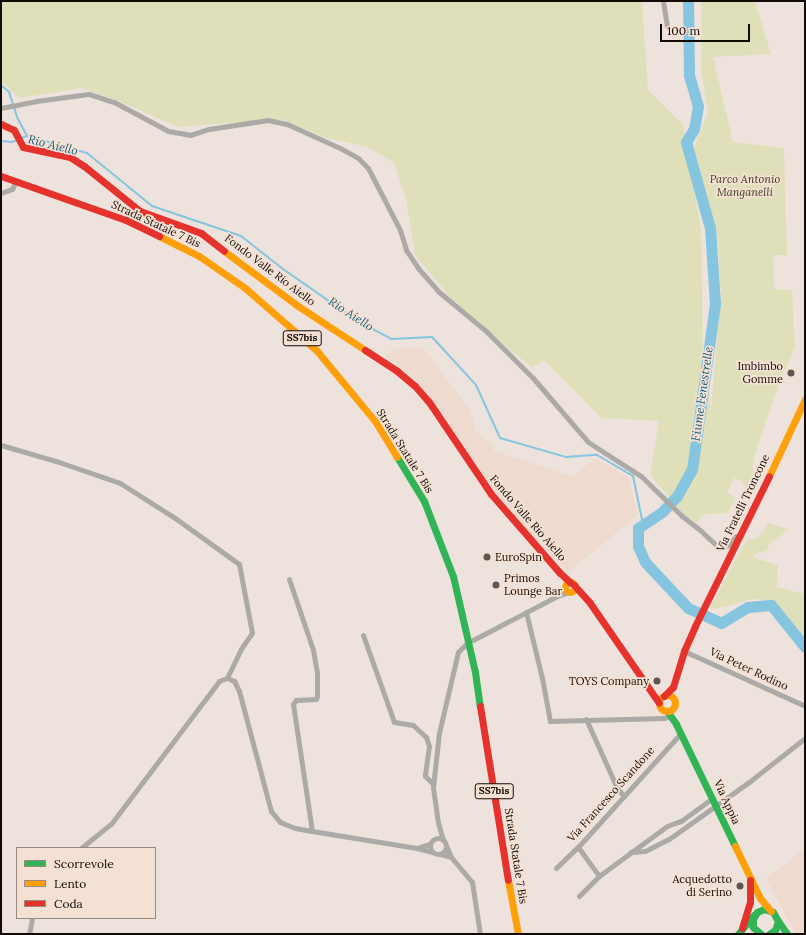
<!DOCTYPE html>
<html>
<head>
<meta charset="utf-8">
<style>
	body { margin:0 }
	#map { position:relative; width:806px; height:935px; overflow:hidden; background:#ede2dc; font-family:Lora,serif }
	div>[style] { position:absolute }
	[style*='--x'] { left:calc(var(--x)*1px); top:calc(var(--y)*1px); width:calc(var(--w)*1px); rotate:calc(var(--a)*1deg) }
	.built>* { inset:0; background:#eedace }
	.green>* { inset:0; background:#dfe0ba }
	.stream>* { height:2px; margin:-1px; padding:0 1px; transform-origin:1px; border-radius:1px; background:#85c5e0 }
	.river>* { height:11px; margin:-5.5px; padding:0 5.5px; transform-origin:5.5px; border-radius:5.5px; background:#85c5e0 }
	.street>* { height:5px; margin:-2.5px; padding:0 2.5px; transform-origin:2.5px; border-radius:2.5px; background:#acaaa7 }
	.street>.ring { margin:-2.5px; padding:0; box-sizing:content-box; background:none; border:5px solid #acaaa7; border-radius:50% }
	.fast>* { height:7px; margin:-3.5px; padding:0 3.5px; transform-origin:3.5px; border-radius:3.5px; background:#30b455 }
	.slow>* { height:7px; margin:-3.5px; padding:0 3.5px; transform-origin:3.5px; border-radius:3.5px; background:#ff9f0a }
	.slow>.ring { margin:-3.5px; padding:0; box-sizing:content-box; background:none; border:7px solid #ff9f0a; border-radius:50% }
	.jam>* { height:7px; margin:-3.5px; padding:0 3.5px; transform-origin:3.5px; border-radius:3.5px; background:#e5322d }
	.dots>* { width:11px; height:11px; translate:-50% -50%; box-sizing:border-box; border:2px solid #f5e0d4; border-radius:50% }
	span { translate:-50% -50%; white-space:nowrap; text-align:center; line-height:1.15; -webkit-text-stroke:3.5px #f5e0d4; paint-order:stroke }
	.shield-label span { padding:1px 3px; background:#f5e0d4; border:1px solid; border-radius:3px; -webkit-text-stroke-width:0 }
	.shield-label { font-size:10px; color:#110b07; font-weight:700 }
	.park-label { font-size:11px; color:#373c19; font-style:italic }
	.street-label { font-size:11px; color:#110b07 }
	.poi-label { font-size:11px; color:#110b07 }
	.right { translate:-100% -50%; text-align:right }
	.left { translate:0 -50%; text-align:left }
	.water-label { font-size:12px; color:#145e7b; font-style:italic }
	.frame { position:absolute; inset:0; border:2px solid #110b07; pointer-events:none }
	.legend { position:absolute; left:16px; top:847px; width:140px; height:72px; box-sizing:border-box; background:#f5e0d4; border:1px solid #9a8b82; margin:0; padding:5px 7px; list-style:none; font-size:12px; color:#110b07 }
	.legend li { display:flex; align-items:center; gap:8px; height:20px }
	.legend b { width:20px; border:1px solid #9a8b82 }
	.scale { position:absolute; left:660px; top:24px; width:90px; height:18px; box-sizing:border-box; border:2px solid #110b07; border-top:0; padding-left:5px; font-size:12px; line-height:14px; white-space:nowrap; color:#110b07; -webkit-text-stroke:3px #f5e0d4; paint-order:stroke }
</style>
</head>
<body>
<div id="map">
	<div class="built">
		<i style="clip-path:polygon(423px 347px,443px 375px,469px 408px,476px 431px,493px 445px,494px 451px,572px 476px,595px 459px,628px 477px,638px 515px,568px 572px,522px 525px,482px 476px,420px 383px,385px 355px,395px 349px)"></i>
		<i style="clip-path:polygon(805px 848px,805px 934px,796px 934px,766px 879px)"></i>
	</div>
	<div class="green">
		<i style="clip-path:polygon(1px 1px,642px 1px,648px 90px,683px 125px,701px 229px,703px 352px,711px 410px,721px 294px,717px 234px,693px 150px,708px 113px,701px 68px,701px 1px,755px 1px,771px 54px,713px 57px,733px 142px,784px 148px,787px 255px,773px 255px,774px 289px,792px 290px,795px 347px,780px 381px,755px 454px,752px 468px,760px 479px,751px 496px,742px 481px,734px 478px,727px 492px,735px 498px,728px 513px,704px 514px,696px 523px,683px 513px,650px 475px,659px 421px,601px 418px,544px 360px,532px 368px,450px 297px,415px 255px,406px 199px,394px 163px,368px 147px,327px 138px,281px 119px,178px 127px,126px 104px,83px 88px,19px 98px,1px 81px)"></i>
		<i style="clip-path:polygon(767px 523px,789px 529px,769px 544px,768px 550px,753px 555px,757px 559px,778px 565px,777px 587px,805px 594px,805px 643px,776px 603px,768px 600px,752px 599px,729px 606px,710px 609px,740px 551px,748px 539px,755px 539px,764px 530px)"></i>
	</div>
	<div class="stream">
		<i style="--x:1;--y:85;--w:11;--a:41"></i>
		<i style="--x:9;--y:92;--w:28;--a:72"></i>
		<i style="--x:18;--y:119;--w:19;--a:62"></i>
		<i style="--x:1;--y:141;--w:11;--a:5"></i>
		<i style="--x:12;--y:142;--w:16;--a:-22"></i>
		<i style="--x:27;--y:136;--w:62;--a:15.8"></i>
		<i style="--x:87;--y:153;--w:84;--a:39.2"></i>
		<i style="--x:152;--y:206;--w:94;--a:18.6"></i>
		<i style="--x:241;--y:236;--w:53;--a:38.2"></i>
		<i style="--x:283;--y:269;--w:89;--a:34.9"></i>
		<i style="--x:356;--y:320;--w:40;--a:28"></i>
		<i style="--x:391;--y:339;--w:41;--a:-2.8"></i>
		<i style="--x:432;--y:337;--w:65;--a:47.5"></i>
		<i style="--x:476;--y:385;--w:58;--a:65.6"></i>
		<i style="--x:500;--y:438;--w:69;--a:16.1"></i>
		<i style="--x:566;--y:457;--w:31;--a:-4"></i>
		<i style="--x:597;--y:455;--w:42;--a:30.3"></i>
		<i style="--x:633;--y:476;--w:49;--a:78.2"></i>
	</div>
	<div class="river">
		<i style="--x:688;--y:1;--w:74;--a:89.2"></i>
		<i style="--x:689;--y:75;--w:32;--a:74"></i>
		<i style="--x:698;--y:106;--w:23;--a:100"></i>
		<i style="--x:694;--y:129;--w:15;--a:122"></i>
		<i style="--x:686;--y:142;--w:89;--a:74.4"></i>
		<i style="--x:710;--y:228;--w:76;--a:86.2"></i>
		<i style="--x:715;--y:304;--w:167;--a:97.9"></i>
		<i style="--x:692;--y:469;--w:31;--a:119"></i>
		<i style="--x:677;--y:496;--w:22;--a:133"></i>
		<i style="--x:662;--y:512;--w:29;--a:146"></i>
		<i style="--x:638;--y:528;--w:18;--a:90"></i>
		<i style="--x:638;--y:546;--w:17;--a:66"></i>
		<i style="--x:645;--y:562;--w:63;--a:46.9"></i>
		<i style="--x:688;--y:608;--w:36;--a:24"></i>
		<i style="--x:721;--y:623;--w:31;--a:-31"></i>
		<i style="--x:748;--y:607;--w:23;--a:-5"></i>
		<i style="--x:771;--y:605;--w:54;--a:51"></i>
	</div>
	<div class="street">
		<i style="--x:663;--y:1;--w:25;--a:81"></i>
		<i style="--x:1;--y:108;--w:36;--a:-11"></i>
		<i style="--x:36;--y:101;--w:53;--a:-7.5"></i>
		<i style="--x:89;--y:94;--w:26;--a:18"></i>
		<i style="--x:114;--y:102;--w:61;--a:28.2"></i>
		<i style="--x:168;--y:131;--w:22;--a:10"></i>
		<i style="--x:190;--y:135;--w:20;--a:-18"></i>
		<i style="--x:209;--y:129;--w:60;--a:-8.7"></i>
		<i style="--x:268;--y:120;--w:19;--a:12"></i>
		<i style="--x:287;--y:124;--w:58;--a:24.4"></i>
		<i style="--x:340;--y:148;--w:21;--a:29"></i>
		<i style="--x:358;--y:158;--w:14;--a:45"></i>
		<i style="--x:368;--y:168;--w:70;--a:62.7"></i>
		<i style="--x:400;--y:230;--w:21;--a:73"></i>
		<i style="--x:406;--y:250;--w:22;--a:56"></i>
		<i style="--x:418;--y:268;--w:32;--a:49"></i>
		<i style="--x:439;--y:292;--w:62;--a:39.8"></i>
		<i style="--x:487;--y:332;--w:65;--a:45"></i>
		<i style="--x:533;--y:378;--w:84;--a:49.3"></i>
		<i style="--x:588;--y:442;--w:63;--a:32.7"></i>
		<i style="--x:641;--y:476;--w:57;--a:44.3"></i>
		<i style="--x:682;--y:516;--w:24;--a:38"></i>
		<i style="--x:701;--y:531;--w:25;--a:43"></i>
		<i style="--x:719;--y:548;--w:10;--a:-17"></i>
		<i style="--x:729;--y:545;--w:11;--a:-52"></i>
		<i style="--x:736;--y:536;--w:3;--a:0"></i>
		<i style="--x:1;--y:193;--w:12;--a:-20"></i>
		<i style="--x:12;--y:189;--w:9;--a:-63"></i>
		<i style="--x:1;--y:445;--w:60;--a:16.3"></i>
		<i style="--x:59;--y:462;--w:65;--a:19"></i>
		<i style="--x:120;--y:483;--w:65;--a:32.5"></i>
		<i style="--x:175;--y:518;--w:79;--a:35.7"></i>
		<i style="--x:239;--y:564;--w:70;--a:79.3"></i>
		<i style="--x:252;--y:633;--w:19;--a:125"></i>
		<i style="--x:241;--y:649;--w:32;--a:116"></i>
		<i style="--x:289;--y:579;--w:75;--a:71.3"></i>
		<i style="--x:313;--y:650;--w:23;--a:80"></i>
		<i style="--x:317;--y:673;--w:23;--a:90"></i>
		<i style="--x:317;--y:696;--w:3;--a:108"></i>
		<i style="--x:316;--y:699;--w:20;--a:177"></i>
		<i style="--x:296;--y:700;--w:5;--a:127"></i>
		<i style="--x:293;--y:704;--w:128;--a:81.5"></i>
		<i style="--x:558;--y:595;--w:11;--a:-49"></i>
		<i style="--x:526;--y:612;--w:68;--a:76.4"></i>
		<i style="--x:542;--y:678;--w:44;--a:79.5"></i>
		<i style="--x:550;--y:721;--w:114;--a:-1.5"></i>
		<i style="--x:664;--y:718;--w:5;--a:-22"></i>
		<i style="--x:363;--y:635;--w:92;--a:70.4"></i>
		<i style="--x:394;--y:722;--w:19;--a:9"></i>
		<i style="--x:413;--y:725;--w:18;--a:43"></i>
		<i style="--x:426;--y:737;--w:9;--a:72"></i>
		<i style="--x:429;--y:746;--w:30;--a:98"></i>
		<i style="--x:425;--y:776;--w:11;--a:45"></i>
		<i style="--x:473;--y:640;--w:95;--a:-27.6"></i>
		<i style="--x:557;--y:596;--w:13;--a:-18"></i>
		<i style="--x:684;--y:651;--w:133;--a:24.4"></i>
		<i style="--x:586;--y:719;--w:76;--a:65.8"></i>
		<i style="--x:617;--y:788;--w:11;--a:49"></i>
		<i class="ring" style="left:430px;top:838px;width:11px;height:11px"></i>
		<i style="--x:443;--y:840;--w:18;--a:-106"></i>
		<i style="--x:438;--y:823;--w:36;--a:-98"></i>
		<i style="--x:433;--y:787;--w:54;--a:-83.7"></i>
		<i style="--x:439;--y:733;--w:83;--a:-76.8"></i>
		<i style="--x:458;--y:652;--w:11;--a:-45"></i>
		<i style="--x:430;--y:844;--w:14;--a:163"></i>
		<i style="--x:417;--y:848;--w:16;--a:15"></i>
		<i style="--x:578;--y:847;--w:36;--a:54"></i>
		<i style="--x:81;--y:848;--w:38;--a:-39"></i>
		<i style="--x:111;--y:824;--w:179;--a:-52.9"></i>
		<i style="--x:219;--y:681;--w:9;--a:-21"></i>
		<i style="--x:227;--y:678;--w:8;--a:23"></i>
		<i style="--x:234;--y:681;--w:11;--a:63"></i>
		<i style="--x:239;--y:691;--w:124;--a:75.1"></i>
		<i style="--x:271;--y:811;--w:14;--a:51"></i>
		<i style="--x:280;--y:822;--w:16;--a:22"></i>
		<i style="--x:295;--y:828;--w:17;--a:10"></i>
		<i style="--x:312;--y:831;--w:106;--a:9.2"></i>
		<i style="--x:631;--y:852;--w:14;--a:-4"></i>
		<i style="--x:645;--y:851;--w:27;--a:-27"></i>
		<i style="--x:669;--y:839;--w:98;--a:-35.5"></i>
		<i style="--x:749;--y:782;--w:71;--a:-38.2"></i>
		<i style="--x:440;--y:854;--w:11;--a:15"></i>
		<i style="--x:451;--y:857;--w:13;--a:-113"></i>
		<i style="--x:451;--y:857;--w:33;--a:50"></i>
		<i style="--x:472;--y:882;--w:53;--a:81.3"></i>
		<i style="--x:556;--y:868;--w:30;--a:-44"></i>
		<i style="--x:578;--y:847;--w:154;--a:-47.9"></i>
		<i style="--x:579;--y:896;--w:28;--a:-45"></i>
		<i style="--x:599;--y:876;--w:84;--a:-36.3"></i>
		<i style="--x:667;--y:826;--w:15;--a:-20"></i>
		<i style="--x:681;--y:821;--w:39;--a:-36"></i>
		<i style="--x:29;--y:934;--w:16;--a:-79"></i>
	</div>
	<div class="fast">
		<i style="--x:397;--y:457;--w:52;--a:58.5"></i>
		<i style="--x:424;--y:501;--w:80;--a:68.9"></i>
		<i style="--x:453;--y:576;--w:98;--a:77.1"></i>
		<i style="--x:475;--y:672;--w:34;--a:82"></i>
		<i style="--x:667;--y:711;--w:16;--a:55"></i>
		<i style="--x:676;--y:724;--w:136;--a:64.2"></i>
		<i style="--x:778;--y:921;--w:16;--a:55"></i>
		<i style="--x:738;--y:934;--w:25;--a:-50"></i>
		<i style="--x:761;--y:934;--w:11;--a:-139"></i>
		<i style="--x:753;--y:927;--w:8;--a:-90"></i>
		<i style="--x:753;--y:919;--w:8;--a:-60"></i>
		<i style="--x:757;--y:912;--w:8;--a:-23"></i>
		<i style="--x:764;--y:909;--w:9;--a:18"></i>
		<i style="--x:773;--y:912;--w:10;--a:61"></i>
		<i style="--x:778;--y:921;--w:9;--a:108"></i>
		<i style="--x:775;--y:930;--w:7;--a:146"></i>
	</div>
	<div class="slow">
		<i style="--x:159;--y:236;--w:45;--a:26.6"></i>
		<i style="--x:199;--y:256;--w:56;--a:34.8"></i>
		<i style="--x:245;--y:288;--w:96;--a:41.2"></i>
		<i style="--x:317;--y:351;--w:91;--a:50.4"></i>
		<i style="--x:375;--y:421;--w:42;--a:58.6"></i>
		<i style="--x:224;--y:251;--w:92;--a:36.6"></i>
		<i style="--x:298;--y:306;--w:80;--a:33.3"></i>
		<i style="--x:769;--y:476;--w:85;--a:-64.9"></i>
		<i class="ring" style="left:565px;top:582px;width:3px;height:3px"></i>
		<i class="ring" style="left:659px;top:695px;width:9px;height:9px"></i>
		<i style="--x:735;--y:846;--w:58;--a:64.3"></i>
		<i style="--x:760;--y:898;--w:17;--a:50"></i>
		<i style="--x:508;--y:880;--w:55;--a:79.5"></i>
	</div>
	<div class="jam">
		<i style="--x:1;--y:124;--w:14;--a:25"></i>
		<i style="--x:14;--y:130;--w:19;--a:62"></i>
		<i style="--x:23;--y:147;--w:48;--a:12"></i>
		<i style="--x:70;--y:157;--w:17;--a:33"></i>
		<i style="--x:84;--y:166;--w:72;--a:38.8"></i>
		<i style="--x:140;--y:211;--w:65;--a:19.8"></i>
		<i style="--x:201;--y:233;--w:29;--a:38"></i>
		<i style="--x:1;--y:176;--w:133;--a:19.4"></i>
		<i style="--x:126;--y:220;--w:37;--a:26"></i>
		<i style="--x:365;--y:350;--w:38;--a:33"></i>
		<i style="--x:397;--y:371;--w:23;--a:40"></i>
		<i style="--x:415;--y:386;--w:21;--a:49"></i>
		<i style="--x:429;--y:402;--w:111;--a:56"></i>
		<i style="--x:491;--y:494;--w:105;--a:48.9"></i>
		<i style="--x:560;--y:573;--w:15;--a:42"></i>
		<i style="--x:574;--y:585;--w:24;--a:48"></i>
		<i style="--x:590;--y:603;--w:121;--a:55.4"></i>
		<i style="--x:664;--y:696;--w:13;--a:-45"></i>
		<i style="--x:673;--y:687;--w:38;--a:-73"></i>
		<i style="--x:684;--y:651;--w:27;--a:-66"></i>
		<i style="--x:695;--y:626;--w:167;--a:-63.7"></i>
		<i style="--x:480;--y:706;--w:176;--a:80.9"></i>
		<i style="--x:742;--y:928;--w:27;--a:-73"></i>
		<i style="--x:750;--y:902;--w:22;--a:-90"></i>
	</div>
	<div class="dots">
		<i style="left:791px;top:373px;background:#5e5652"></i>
		<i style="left:487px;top:557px;background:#5e5652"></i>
		<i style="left:496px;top:585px;background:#5e5652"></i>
		<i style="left:657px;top:681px;background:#5e5652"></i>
		<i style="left:740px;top:886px;background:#5e5652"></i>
	</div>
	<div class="shield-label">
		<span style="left:302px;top:338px">SS7bis</span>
		<span style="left:494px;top:791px">SS7bis</span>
	</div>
	<div class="park-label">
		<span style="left:745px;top:186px">Parco Antonio<br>Manganelli</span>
	</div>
	<div class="street-label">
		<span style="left:156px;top:224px;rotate:25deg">Strada Statale 7 Bis</span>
		<span style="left:270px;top:270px;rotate:37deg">Fondo Valle Rio Aiello</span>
		<span style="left:405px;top:451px;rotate:58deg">Strada Statale 7 Bis</span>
		<span style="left:743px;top:503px;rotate:-64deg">Via Fratelli Troncone</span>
		<span style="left:528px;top:518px;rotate:49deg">Fondo Valle Rio Aiello</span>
		<span style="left:749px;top:669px;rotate:25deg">Via Peter Rodino</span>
		<span style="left:611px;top:794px;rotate:-48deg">Via Francesco Scandone</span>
		<span style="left:727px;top:802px;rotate:65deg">Via Appia</span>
		<span style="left:516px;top:856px;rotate:81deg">Strada Statale 7 Bis</span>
	</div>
	<div class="poi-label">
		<span class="right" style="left:783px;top:373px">Imbimbo<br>Gomme</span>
		<span class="left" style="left:495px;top:557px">EuroSpin</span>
		<span class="left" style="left:504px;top:585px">Primos<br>Lounge Bar</span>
		<span class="right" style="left:649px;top:681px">TOYS Company</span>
		<span class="right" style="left:732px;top:886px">Acquedotto<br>di Serino</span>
	</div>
	<div class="water-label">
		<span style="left:53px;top:145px;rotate:14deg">Rio Aiello</span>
		<span style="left:351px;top:314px;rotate:33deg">Rio Aiello</span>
		<span style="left:702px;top:394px;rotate:-82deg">Fiume Fenestrelle</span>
	</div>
	<div class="frame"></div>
	<ul class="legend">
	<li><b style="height:5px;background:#30b455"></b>Scorrevole</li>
	<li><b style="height:5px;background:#ff9f0a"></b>Lento</li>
	<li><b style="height:5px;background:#e5322d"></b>Coda</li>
	</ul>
	<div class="scale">100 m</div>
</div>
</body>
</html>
